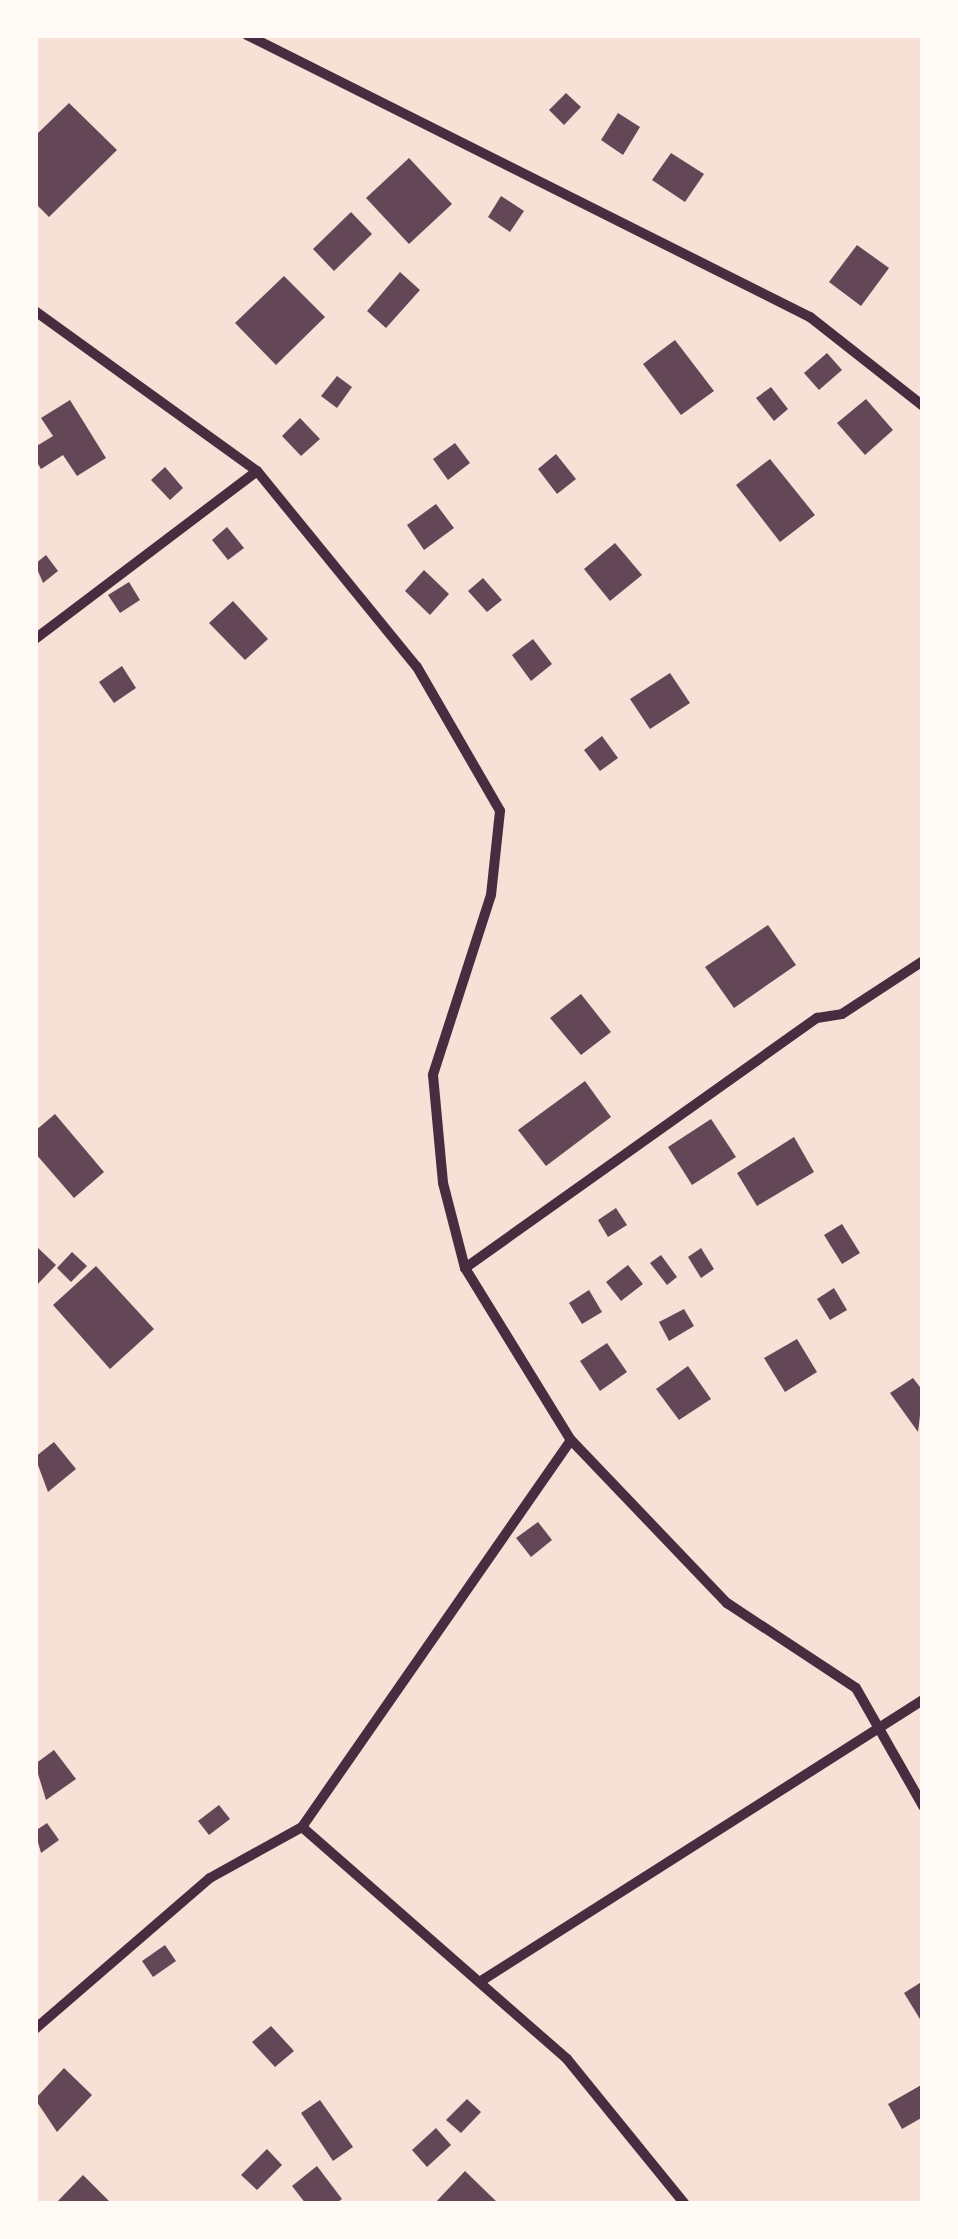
<!DOCTYPE html>
<html>
<head>
<meta charset="utf-8">
<style>
	body { margin:0 }
	#map { position:relative; width:958px; height:2239px; overflow:hidden; background:#f7e1d7; font-family:"Noto Sans",sans-serif }
	div>[style] { position:absolute }
	[style*='--x'] { left:calc(var(--x)*1px); top:calc(var(--y)*1px); width:calc(var(--w)*1px); rotate:calc(var(--a)*1deg) }
	.building>* { inset:0; background:#644757 }
	.minor>* { height:10px; margin:-5px; padding:0 5px; transform-origin:5px; border-radius:5px; background:#4a2c40 }
	span { translate:-50% -50%; white-space:nowrap; text-align:center; line-height:1.15; -webkit-text-stroke:8px #fffaf5; paint-order:stroke }
	.frame { position:absolute; inset:0; border:38px solid #fffaf5; pointer-events:none }
</style>
</head>
<body>
<div id="map">
	<div class="building">
		<i style="clip-path:polygon(566px 93px,581px 107px,564px 125px,549px 110px)"></i>
		<i style="clip-path:polygon(69px 103px,117px 150px,49px 217px,35px 203px,35px 136px)"></i>
		<i style="clip-path:polygon(618px 113px,640px 127px,623px 155px,601px 140px)"></i>
		<i style="clip-path:polygon(671px 153px,704px 174px,685px 202px,652px 180px)"></i>
		<i style="clip-path:polygon(409px 158px,452px 204px,409px 244px,366px 198px)"></i>
		<i style="clip-path:polygon(501px 196px,524px 211px,510px 232px,488px 217px)"></i>
		<i style="clip-path:polygon(351px 212px,372px 234px,334px 271px,313px 249px)"></i>
		<i style="clip-path:polygon(857px 245px,889px 268px,861px 306px,829px 282px)"></i>
		<i style="clip-path:polygon(400px 272px,420px 290px,386px 328px,367px 311px)"></i>
		<i style="clip-path:polygon(284px 276px,325px 317px,276px 365px,235px 323px)"></i>
		<i style="clip-path:polygon(675px 340px,714px 391px,681px 415px,643px 364px)"></i>
		<i style="clip-path:polygon(827px 353px,842px 370px,819px 390px,804px 373px)"></i>
		<i style="clip-path:polygon(337px 376px,352px 387px,337px 408px,321px 396px)"></i>
		<i style="clip-path:polygon(771px 387px,788px 409px,774px 421px,756px 398px)"></i>
		<i style="clip-path:polygon(866px 399px,893px 430px,865px 455px,837px 423px)"></i>
		<i style="clip-path:polygon(70px 400px,106px 458px,77px 476px,63px 455px,41px 469px,35px 459px,35px 447px,53px 436px,41px 418px)"></i>
		<i style="clip-path:polygon(300px 418px,320px 439px,301px 456px,282px 436px)"></i>
		<i style="clip-path:polygon(455px 443px,470px 463px,448px 480px,433px 459px)"></i>
		<i style="clip-path:polygon(556px 454px,576px 479px,557px 494px,538px 469px)"></i>
		<i style="clip-path:polygon(770px 459px,815px 515px,780px 542px,736px 485px)"></i>
		<i style="clip-path:polygon(165px 467px,183px 488px,170px 500px,151px 480px)"></i>
		<i style="clip-path:polygon(436px 504px,454px 528px,424px 550px,407px 525px)"></i>
		<i style="clip-path:polygon(227px 527px,244px 548px,228px 560px,212px 540px)"></i>
		<i style="clip-path:polygon(615px 543px,642px 575px,610px 601px,584px 569px)"></i>
		<i style="clip-path:polygon(46px 555px,58px 571px,43px 583px,35px 564px)"></i>
		<i style="clip-path:polygon(424px 570px,449px 594px,430px 615px,405px 591px)"></i>
		<i style="clip-path:polygon(483px 578px,502px 600px,487px 612px,468px 591px)"></i>
		<i style="clip-path:polygon(129px 582px,140px 600px,120px 613px,108px 595px)"></i>
		<i style="clip-path:polygon(233px 601px,268px 639px,245px 660px,209px 623px)"></i>
		<i style="clip-path:polygon(533px 639px,552px 664px,531px 681px,512px 655px)"></i>
		<i style="clip-path:polygon(122px 666px,136px 688px,114px 703px,99px 682px)"></i>
		<i style="clip-path:polygon(670px 673px,690px 703px,650px 729px,630px 699px)"></i>
		<i style="clip-path:polygon(602px 736px,618px 758px,600px 771px,584px 750px)"></i>
		<i style="clip-path:polygon(768px 925px,796px 965px,734px 1008px,705px 967px)"></i>
		<i style="clip-path:polygon(581px 994px,611px 1032px,581px 1055px,550px 1018px)"></i>
		<i style="clip-path:polygon(585px 1081px,611px 1117px,546px 1166px,518px 1130px)"></i>
		<i style="clip-path:polygon(55px 1114px,104px 1172px,74px 1198px,35px 1153px,35px 1131px)"></i>
		<i style="clip-path:polygon(711px 1119px,736px 1157px,692px 1185px,668px 1147px)"></i>
		<i style="clip-path:polygon(794px 1137px,814px 1172px,757px 1206px,737px 1173px)"></i>
		<i style="clip-path:polygon(616px 1208px,627px 1225px,608px 1237px,598px 1220px)"></i>
		<i style="clip-path:polygon(842px 1224px,860px 1253px,842px 1264px,824px 1235px)"></i>
		<i style="clip-path:polygon(37px 1247px,56px 1265px,35px 1287px,35px 1250px)"></i>
		<i style="clip-path:polygon(701px 1248px,714px 1269px,701px 1278px,688px 1257px)"></i>
		<i style="clip-path:polygon(72px 1252px,87px 1266px,71px 1282px,57px 1268px)"></i>
		<i style="clip-path:polygon(661px 1255px,677px 1277px,667px 1285px,650px 1263px)"></i>
		<i style="clip-path:polygon(628px 1265px,643px 1284px,621px 1301px,606px 1282px)"></i>
		<i style="clip-path:polygon(96px 1266px,154px 1329px,110px 1369px,53px 1305px)"></i>
		<i style="clip-path:polygon(834px 1288px,847px 1310px,830px 1320px,817px 1299px)"></i>
		<i style="clip-path:polygon(589px 1290px,602px 1312px,582px 1324px,569px 1303px)"></i>
		<i style="clip-path:polygon(684px 1309px,694px 1326px,669px 1341px,659px 1322px)"></i>
		<i style="clip-path:polygon(797px 1339px,817px 1372px,785px 1392px,764px 1358px)"></i>
		<i style="clip-path:polygon(607px 1343px,627px 1372px,600px 1391px,580px 1361px)"></i>
		<i style="clip-path:polygon(688px 1366px,711px 1399px,679px 1420px,656px 1389px)"></i>
		<i style="clip-path:polygon(913px 1378px,923px 1391px,918px 1432px,890px 1393px)"></i>
		<i style="clip-path:polygon(54px 1442px,76px 1469px,48px 1492px,35px 1457px)"></i>
		<i style="clip-path:polygon(538px 1522px,552px 1540px,531px 1557px,516px 1538px)"></i>
		<i style="clip-path:polygon(54px 1750px,76px 1779px,46px 1800px,35px 1764px)"></i>
		<i style="clip-path:polygon(219px 1805px,230px 1819px,209px 1835px,198px 1821px)"></i>
		<i style="clip-path:polygon(47px 1823px,59px 1840px,41px 1853px,35px 1831px)"></i>
		<i style="clip-path:polygon(165px 1945px,176px 1961px,153px 1977px,142px 1961px)"></i>
		<i style="clip-path:polygon(923px 1981px,923px 2024px,904px 1993px)"></i>
		<i style="clip-path:polygon(271px 2026px,294px 2051px,275px 2067px,252px 2042px)"></i>
		<i style="clip-path:polygon(64px 2068px,92px 2095px,57px 2132px,35px 2099px)"></i>
		<i style="clip-path:polygon(923px 2084px,923px 2117px,902px 2129px,888px 2104px)"></i>
		<i style="clip-path:polygon(467px 2099px,481px 2112px,461px 2133px,446px 2120px)"></i>
		<i style="clip-path:polygon(320px 2100px,353px 2147px,333px 2161px,301px 2113px)"></i>
		<i style="clip-path:polygon(436px 2128px,451px 2145px,427px 2167px,412px 2150px)"></i>
		<i style="clip-path:polygon(267px 2149px,282px 2165px,257px 2190px,241px 2175px)"></i>
		<i style="clip-path:polygon(317px 2166px,342px 2199px,335px 2204px,306px 2204px,292px 2186px)"></i>
		<i style="clip-path:polygon(465px 2171px,499px 2204px,434px 2204px)"></i>
		<i style="clip-path:polygon(83px 2175px,112px 2204px,55px 2204px)"></i>
	</div>
	<div class="minor">
		<i style="--x:247;--y:35;--w:630;--a:26.61"></i>
		<i style="--x:810;--y:317;--w:144;--a:38.2"></i>
		<i style="--x:35;--y:311;--w:274;--a:35.8"></i>
		<i style="--x:257;--y:471;--w:253;--a:50.8"></i>
		<i style="--x:417;--y:667;--w:166;--a:60"></i>
		<i style="--x:500;--y:811;--w:84;--a:96.1"></i>
		<i style="--x:491;--y:895;--w:189;--a:107.9"></i>
		<i style="--x:433;--y:1075;--w:108;--a:84.7"></i>
		<i style="--x:443;--y:1183;--w:88;--a:75.5"></i>
		<i style="--x:465;--y:1268;--w:202;--a:58.4"></i>
		<i style="--x:571;--y:1440;--w:226;--a:46.3"></i>
		<i style="--x:727;--y:1603;--w:154;--a:33.4"></i>
		<i style="--x:856;--y:1688;--w:136;--a:60.4"></i>
		<i style="--x:35;--y:639;--w:278;--a:-37.1"></i>
		<i style="--x:465;--y:1268;--w:432;--a:-35.4"></i>
		<i style="--x:817;--y:1018;--w:25;--a:-9"></i>
		<i style="--x:842;--y:1014;--w:97;--a:-33.2"></i>
		<i style="--x:302;--y:1827;--w:471;--a:-55.2"></i>
		<i style="--x:481;--y:1981;--w:524;--a:-32.45"></i>
		<i style="--x:35;--y:2029;--w:231;--a:-40.8"></i>
		<i style="--x:210;--y:1878;--w:105;--a:-29"></i>
		<i style="--x:302;--y:1827;--w:352;--a:41.2"></i>
		<i style="--x:567;--y:2059;--w:187;--a:50.9"></i>
	</div>
	<div class="frame"></div>
</div>
</body>
</html>
